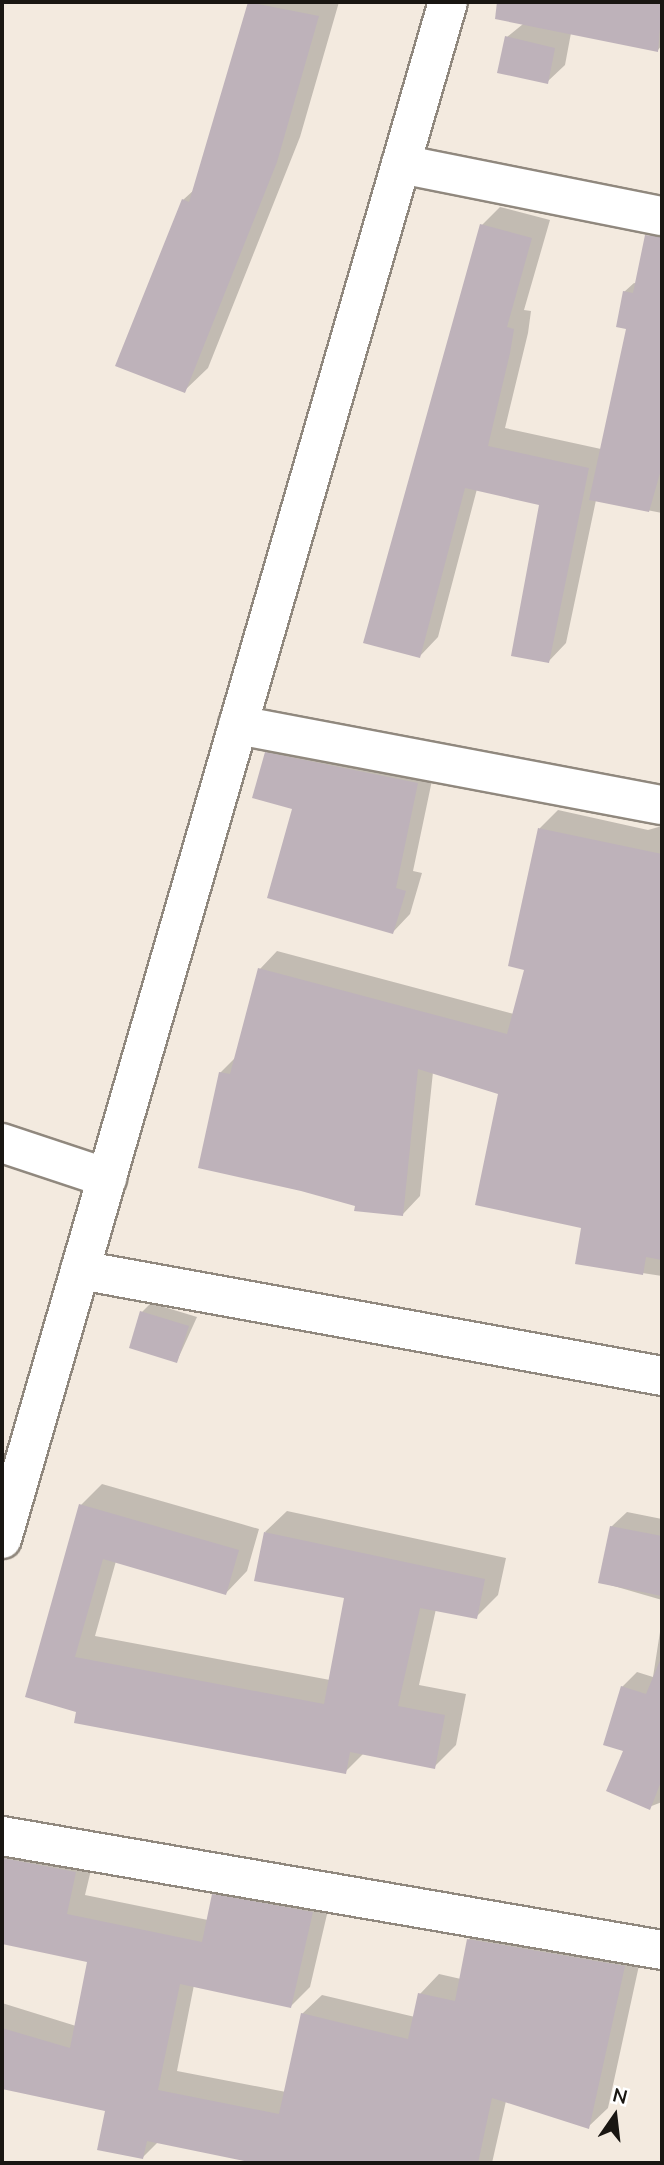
<!DOCTYPE html>
<html>
<head>
<meta charset="utf-8">
<style>
	body { margin:0 }
	#map { position:relative; width:664px; height:2165px; overflow:hidden; background:#f3eadf; font-family:Mulish,sans-serif }
	div>[style] { position:absolute }
	[style*='--x'] { left:calc(var(--x)*1px); top:calc(var(--y)*1px); width:calc(var(--w)*1px); rotate:calc(var(--a)*1deg) }
	.shadow>* { inset:0; background:#0003 }
	.building>* { inset:0; background:#beb2ba }
	.roads { filter:drop-shadow(2px 0 #90887e) drop-shadow(-2px 0 #90887e) drop-shadow(0 2px #90887e) drop-shadow(0 -2px #90887e) }
	.minor>* { height:38px; margin:-19px; padding:0 19px; transform-origin:19px; border-radius:19px; background:#fff }
	span { translate:-50% -50%; white-space:nowrap; text-align:center; line-height:1.15; -webkit-text-stroke:7px #fff; paint-order:stroke }
	.frame { position:absolute; inset:0; border:4px solid #191612; pointer-events:none }
	.north { position:absolute; left:580px; top:2081px; width:70px; height:70px; -webkit-text-stroke:5px #fff; paint-order:stroke; rotate:14deg; font-size:19px; font-weight:700; line-height:28px; text-align:center; color:#191612 }
	.north::after { content:''; display:block; margin:auto; width:24px; height:32px; background:#191612; clip-path:polygon(50% 0,100% 100%,50% 72%,0 100%) }
</style>
</head>
<body>
<div id="map">
	<div class="shadow">
		<i style="clip-path:polygon(250px 2px,339px 2px,300px 137px,208px 368px,184px 391px,183px 200px,195px 189px)"></i>
		<i style="clip-path:polygon(532px 2px,662px 2px,662px 45px,658px 50px,571px 33px,565px 65px,547px 82px,507px 37px,528px 20px)"></i>
		<i style="clip-path:polygon(500px 207px,550px 220px,524px 310px,531px 311px,528px 333px,505px 428px,601px 449px,627px 332px,624px 292px,634px 283px,662px 288px,662px 513px,596px 500px,566px 643px,548px 662px,541px 503px,477px 489px,438px 637px,420px 656px,482px 225px)"></i>
		<i style="clip-path:polygon(284px 736px,435px 766px,413px 871px,422px 873px,410px 914px,393px 932px,266px 753px)"></i>
		<i style="clip-path:polygon(558px 810px,648px 830px,662px 826px,662px 1276px,577px 1263px,583px 1227px,500px 1093px,433px 1072px,420px 1196px,403px 1214px,357px 1205px,220px 1073px,236px 1057px,260px 969px,277px 951px,514px 1014px,527px 969px,540px 828px)"></i>
		<i style="clip-path:polygon(151px 1303px,197px 1317px,177px 1361px,142px 1312px)"></i>
		<i style="clip-path:polygon(102px 1484px,259px 1529px,247px 1571px,226px 1593px,116px 1561px,95px 1636px,330px 1680px,346px 1597px,265px 1532px,287px 1511px,506px 1558px,498px 1595px,476px 1617px,436px 1609px,419px 1685px,466px 1694px,456px 1745px,434px 1767px,364px 1753px,345px 1772px,27px 1696px,81px 1505px)"></i>
		<i style="clip-path:polygon(627px 1512px,662px 1519px,662px 1600px,600px 1582px,611px 1527px)"></i>
		<i style="clip-path:polygon(662px 1619px,662px 1802px,649px 1807px,625px 1750px,622px 1687px,637px 1672px,653px 1677px)"></i>
		<i style="clip-path:polygon(2px 1845px,95px 1853px,85px 1895px,208px 1920px,213px 1895px,233px 1876px,332px 1893px,310px 1987px,291px 2006px,194px 1985px,177px 2071px,286px 2092px,302px 2014px,322px 1995px,415px 2017px,420px 1994px,439px 1974px,461px 1979px,469px 1939px,488px 1920px,643px 1947px,608px 2108px,588px 2127px,506px 2101px,492px 2163px,262px 2163px,158px 2142px,143px 2157px,107px 2110px,2px 2087px,2px 2003px,76px 2026px,89px 1961px,2px 1942px)"></i>
	</div>
	<div class="building">
		<i style="clip-path:polygon(248px 2px,319px 16px,277px 162px,185px 393px,115px 366px,182px 199px,189px 202px)"></i>
		<i style="clip-path:polygon(497px 2px,662px 2px,658px 52px,495px 19px)"></i>
		<i style="clip-path:polygon(505px 36px,555px 48px,548px 84px,497px 73px)"></i>
		<i style="clip-path:polygon(480px 224px,532px 238px,507px 327px,514px 329px,510px 353px,488px 446px,589px 468px,549px 663px,511px 656px,539px 505px,465px 488px,420px 658px,363px 643px)"></i>
		<i style="clip-path:polygon(645px 235px,662px 237px,662px 466px,649px 512px,589px 500px,626px 329px,616px 327px,623px 291px,633px 293px)"></i>
		<i style="clip-path:polygon(265px 752px,418px 783px,396px 888px,406px 891px,393px 934px,267px 898px,292px 809px,252px 798px)"></i>
		<i style="clip-path:polygon(538px 828px,662px 854px,662px 1260px,646px 1257px,643px 1275px,575px 1264px,581px 1228px,475px 1205px,498px 1094px,418px 1069px,403px 1216px,354px 1211px,355px 1206px,301px 1191px,198px 1168px,219px 1072px,230px 1074px,258px 968px,507px 1034px,524px 970px,508px 966px)"></i>
		<i style="clip-path:polygon(140px 1311px,189px 1326px,177px 1363px,129px 1348px)"></i>
		<i style="clip-path:polygon(79px 1504px,239px 1550px,226px 1595px,103px 1559px,75px 1657px,324px 1704px,344px 1598px,254px 1581px,264px 1532px,485px 1579px,477px 1619px,420px 1608px,398px 1706px,445px 1715px,435px 1769px,350px 1752px,346px 1774px,74px 1723px,76px 1712px,25px 1697px)"></i>
		<i style="clip-path:polygon(610px 1526px,662px 1536px,662px 1596px,598px 1583px)"></i>
		<i style="clip-path:polygon(661px 1658px,662px 1779px,650px 1810px,606px 1791px,623px 1751px,603px 1745px,621px 1686px,646px 1694px)"></i>
		<i style="clip-path:polygon(2px 1858px,76px 1872px,67px 1914px,202px 1942px,212px 1894px,313px 1912px,291px 2008px,180px 1984px,158px 2090px,279px 2114px,301px 2013px,408px 2039px,418px 1993px,455px 2001px,467px 1939px,625px 1966px,589px 2129px,492px 2098px,478px 2163px,254px 2163px,147px 2141px,143px 2159px,97px 2150px,105px 2111px,2px 2089px,2px 2028px,70px 2048px,87px 1962px,2px 1944px)"></i>
	</div>
	<div class="roads">
		<div class="minor">
			<i style="--x:401;--y:164;--w:266;--a:11.3"></i>
			<i style="--x:238;--y:725;--w:431;--a:10.7"></i>
			<i style="--x:2;--y:1143;--w:111;--a:18.4"></i>
			<i style="--x:80;--y:1270;--w:592;--a:10.32"></i>
			<i style="--x:2;--y:1539;--w:1600;--a:-73.82"></i>
			<i style="--x:2;--y:1836;--w:670;--a:9.8"></i>
		</div>
	</div>
	<div class="frame"></div>
	<div class="north">N</div>
</div>
</body>
</html>
